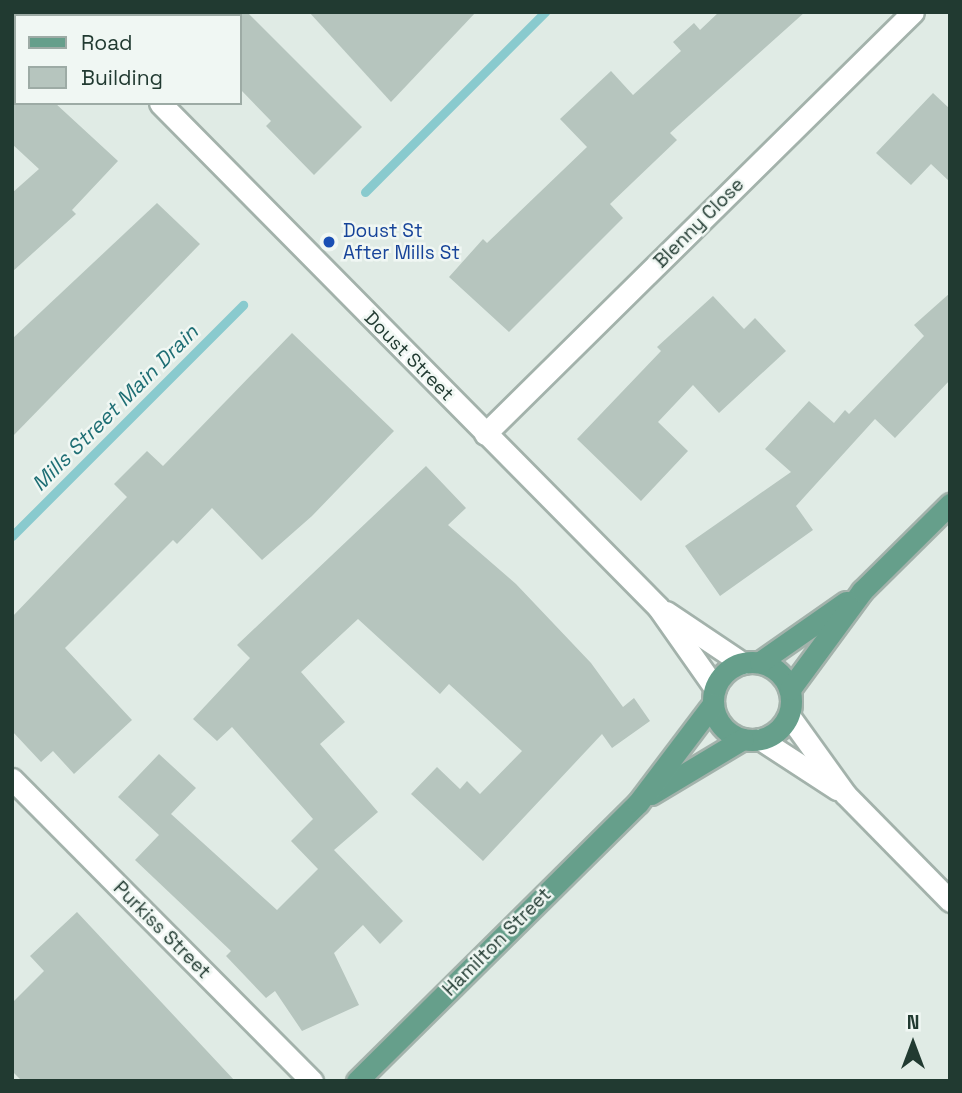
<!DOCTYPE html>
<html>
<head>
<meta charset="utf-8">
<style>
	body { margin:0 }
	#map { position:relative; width:962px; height:1093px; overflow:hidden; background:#e0ebe5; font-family:"Space Grotesk",sans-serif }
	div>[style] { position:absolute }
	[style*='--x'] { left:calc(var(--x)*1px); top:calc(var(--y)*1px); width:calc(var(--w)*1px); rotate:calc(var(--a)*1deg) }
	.stream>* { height:9px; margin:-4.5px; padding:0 4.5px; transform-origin:4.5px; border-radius:4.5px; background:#89cace }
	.building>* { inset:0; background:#b6c5be }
	.roads { filter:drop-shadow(2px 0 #a3b2ab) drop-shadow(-2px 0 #a3b2ab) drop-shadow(0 2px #a3b2ab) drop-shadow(0 -2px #a3b2ab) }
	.minor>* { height:21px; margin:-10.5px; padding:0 10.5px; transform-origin:10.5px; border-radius:10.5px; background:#fff }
	.major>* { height:21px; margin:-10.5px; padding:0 10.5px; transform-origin:10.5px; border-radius:10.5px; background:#669f8b }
	.major>.ring { margin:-10.5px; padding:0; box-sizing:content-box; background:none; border:21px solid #669f8b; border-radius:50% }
	.dots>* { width:19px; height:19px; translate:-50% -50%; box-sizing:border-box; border:4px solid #f0f7f3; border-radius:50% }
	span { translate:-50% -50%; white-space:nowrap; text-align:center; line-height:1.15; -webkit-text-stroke:5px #f0f7f3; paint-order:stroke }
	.street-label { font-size:19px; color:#213a31 }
	.transit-label { font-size:19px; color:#164399 }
	.left { translate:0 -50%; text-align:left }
	.water-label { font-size:21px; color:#1e6e74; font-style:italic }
	.frame { position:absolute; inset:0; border:14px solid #213a31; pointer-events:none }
	.legend { position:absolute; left:14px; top:14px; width:228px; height:91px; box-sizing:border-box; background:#f0f7f3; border:2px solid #9daba5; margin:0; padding:9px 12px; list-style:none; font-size:21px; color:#213a31 }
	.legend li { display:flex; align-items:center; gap:14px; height:35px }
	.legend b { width:35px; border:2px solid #9daba5 }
	.north { position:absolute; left:878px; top:1009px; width:70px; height:70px; -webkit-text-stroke:5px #f0f7f3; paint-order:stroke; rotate:0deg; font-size:19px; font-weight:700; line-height:28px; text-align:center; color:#213a31 }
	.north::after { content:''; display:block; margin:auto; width:24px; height:32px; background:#213a31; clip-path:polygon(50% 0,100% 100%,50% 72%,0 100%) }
</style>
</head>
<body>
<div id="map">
	<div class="stream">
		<i style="--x:365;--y:192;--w:255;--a:-45"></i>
		<i style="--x:12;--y:536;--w:327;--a:-45"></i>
	</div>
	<div class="building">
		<i style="clip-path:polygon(240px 12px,247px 12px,362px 127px,314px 175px,266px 126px,271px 121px,240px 89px)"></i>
		<i style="clip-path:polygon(309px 12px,476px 12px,391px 102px)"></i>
		<i style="clip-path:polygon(719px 12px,805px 12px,670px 133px,677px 140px,610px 204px,623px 218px,509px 332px,449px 277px,483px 239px,487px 243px,587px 147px,560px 119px,611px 71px,633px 95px,681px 51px,673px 42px,694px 23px,700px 30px)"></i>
		<i style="clip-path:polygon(933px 93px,950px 109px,950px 182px,931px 164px,911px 185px,876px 153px)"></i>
		<i style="clip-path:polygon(12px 103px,55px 103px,118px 161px,72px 210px,76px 214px,12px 272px,12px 193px,39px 169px,12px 144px)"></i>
		<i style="clip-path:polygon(157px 203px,200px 244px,12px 437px,12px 339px)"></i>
		<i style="clip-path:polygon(950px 293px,950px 380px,895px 438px,875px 419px,796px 506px,813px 530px,720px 596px,685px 546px,791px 472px,765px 449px,809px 401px,834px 423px,845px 410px,849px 414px,924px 336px,914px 325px)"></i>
		<i style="clip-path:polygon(713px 296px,744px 329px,755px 318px,786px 351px,719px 413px,693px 385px,658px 422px,688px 451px,641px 501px,577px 439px,661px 351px,657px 347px)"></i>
		<i style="clip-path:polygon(292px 333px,394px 431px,312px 516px,262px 560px,212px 508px,177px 544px,173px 540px,65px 648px,132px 720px,74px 774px,53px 751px,41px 762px,12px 731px,12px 617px,127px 497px,114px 484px,147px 451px,163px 466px)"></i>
		<i style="clip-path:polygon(426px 466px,466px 508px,448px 525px,516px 584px,591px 663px,623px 707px,634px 698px,650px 721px,612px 748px,602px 734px,483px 861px,411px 794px,437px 767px,460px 789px,467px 781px,480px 794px,522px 751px,449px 684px,440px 694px,358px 619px,301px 672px,345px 722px,320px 744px,378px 812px,334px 850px,403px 921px,380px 944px,363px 925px,334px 953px,359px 1005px,302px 1031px,275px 991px,266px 998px,226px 956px,231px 951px,135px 860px,159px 835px,118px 797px,159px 754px,196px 788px,171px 814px,277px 910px,318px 869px,291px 841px,313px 819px,232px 727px,217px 741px,193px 719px,250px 658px,237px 645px)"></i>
		<i style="clip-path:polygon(77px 912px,235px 1081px,22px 1081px,12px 1071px,12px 1003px,44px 971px,30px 956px)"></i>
	</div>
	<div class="roads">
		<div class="minor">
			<i style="--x:70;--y:12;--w:5;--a:53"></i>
			<i style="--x:160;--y:103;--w:709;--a:45.34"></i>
			<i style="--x:658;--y:607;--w:99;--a:54.9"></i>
			<i style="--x:485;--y:434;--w:601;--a:-44.6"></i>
			<i style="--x:666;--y:612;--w:92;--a:33.9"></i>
			<i style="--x:789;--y:716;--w:96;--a:54.3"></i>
			<i style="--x:845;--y:794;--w:150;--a:45.5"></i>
			<i style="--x:760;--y:739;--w:92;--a:33"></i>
			<i style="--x:12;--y:779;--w:426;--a:45.2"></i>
		</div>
		<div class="major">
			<i class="ring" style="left:713px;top:662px;width:57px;height:57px"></i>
			<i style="--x:760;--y:662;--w:105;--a:-34.9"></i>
			<i style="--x:790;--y:689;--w:122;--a:-53.7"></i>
			<i style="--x:862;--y:591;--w:124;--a:-44.7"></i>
			<i style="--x:651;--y:794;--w:107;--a:-30.9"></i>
			<i style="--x:357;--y:1081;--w:395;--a:-44.7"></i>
			<i style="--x:638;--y:803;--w:124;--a:-52.9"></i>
		</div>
	</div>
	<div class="dots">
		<i style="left:329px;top:242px;background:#1a4fb4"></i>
	</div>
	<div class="street-label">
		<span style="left:699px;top:223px;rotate:-45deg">Blenny Close</span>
		<span style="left:409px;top:356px;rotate:45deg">Doust Street</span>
		<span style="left:162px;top:930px;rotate:45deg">Purkiss Street</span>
		<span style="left:497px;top:942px;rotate:-45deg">Hamilton Street</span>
	</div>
	<div class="transit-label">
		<span class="left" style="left:343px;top:242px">Doust St<br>After Mills St</span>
	</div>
	<div class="water-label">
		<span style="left:115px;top:408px;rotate:-45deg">Mills Street Main Drain</span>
	</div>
	<div class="frame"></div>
	<ul class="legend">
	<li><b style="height:9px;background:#669f8b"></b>Road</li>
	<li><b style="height:19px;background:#b6c5be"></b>Building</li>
	</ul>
	<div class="north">N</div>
</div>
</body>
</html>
